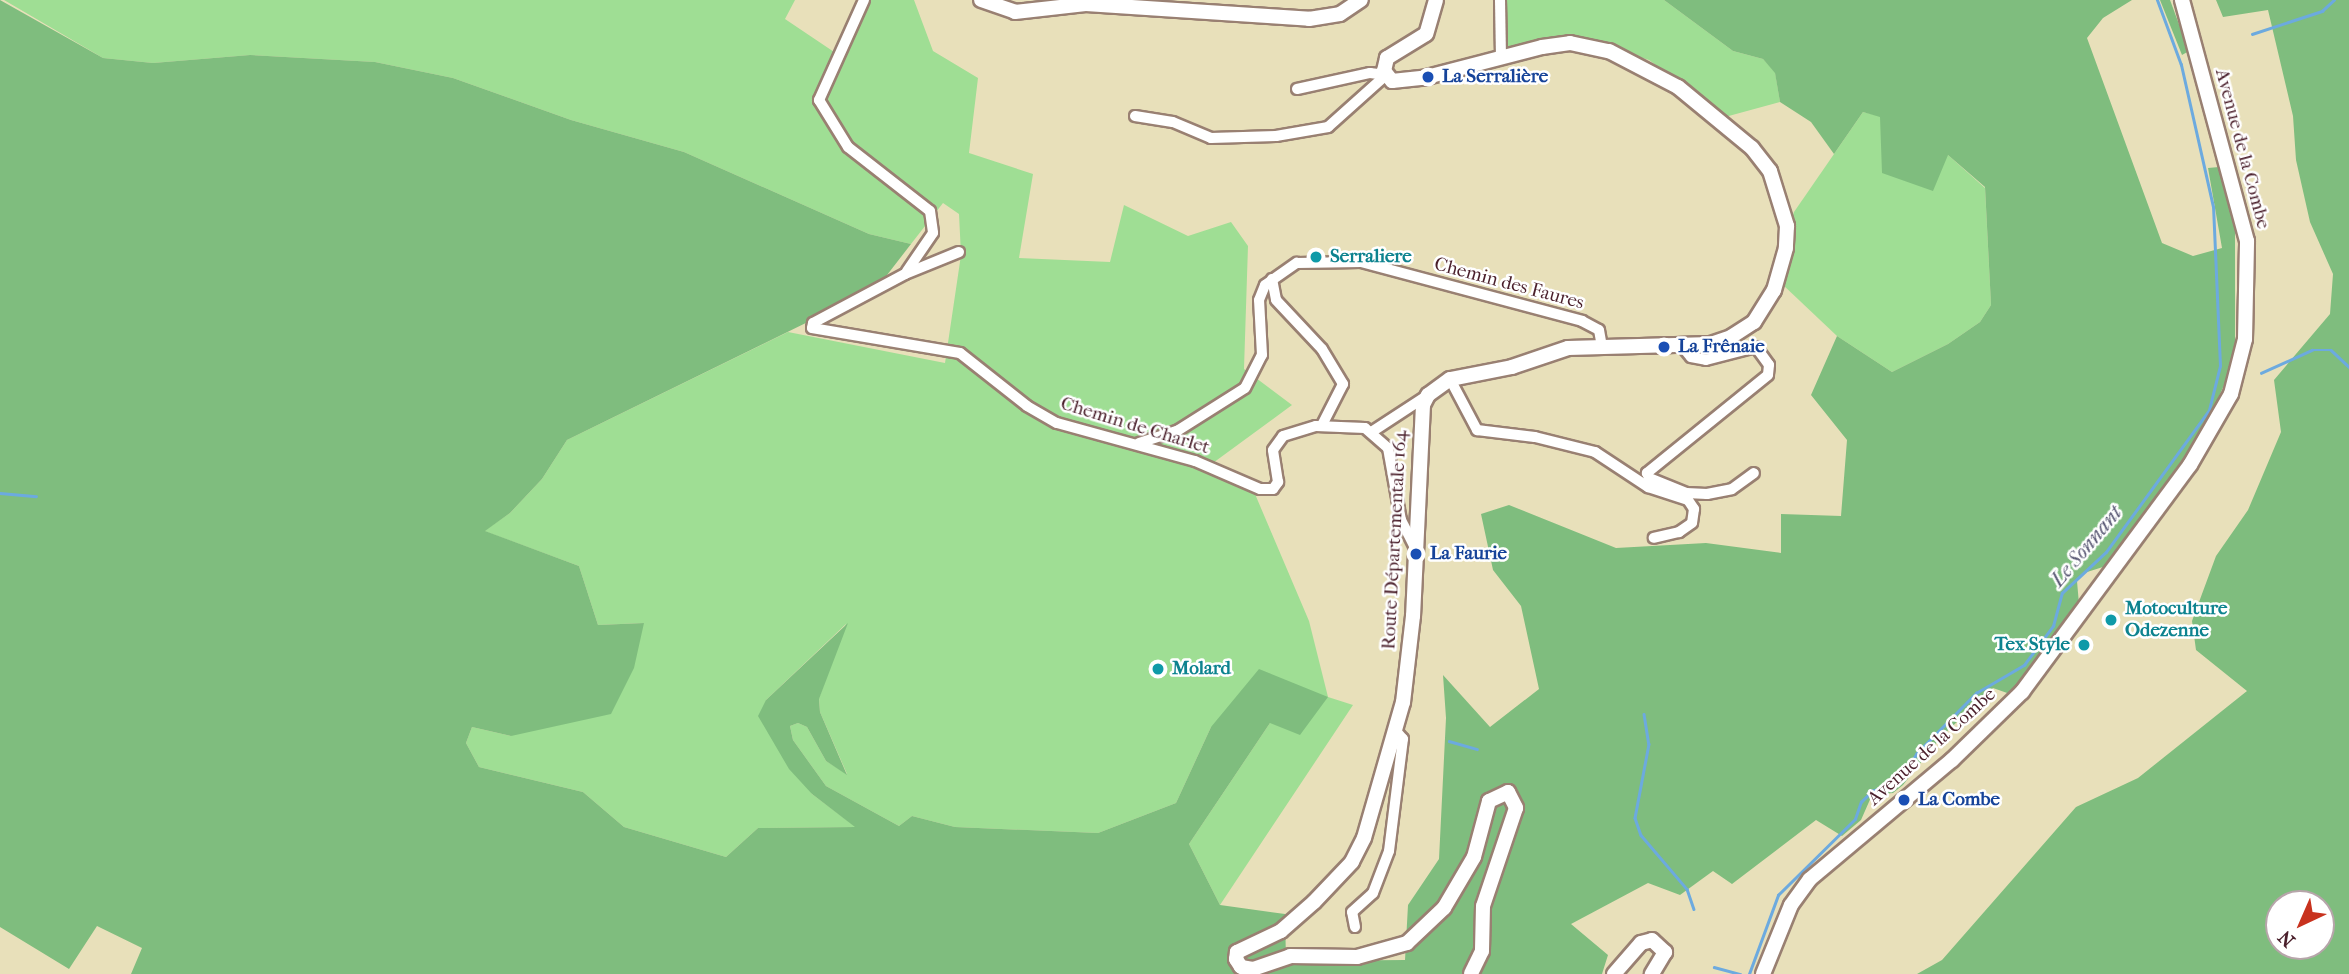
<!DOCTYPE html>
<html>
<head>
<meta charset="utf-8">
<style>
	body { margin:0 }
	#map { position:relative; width:2349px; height:974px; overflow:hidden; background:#e8e0ba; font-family:"IM FELL French Canon",serif }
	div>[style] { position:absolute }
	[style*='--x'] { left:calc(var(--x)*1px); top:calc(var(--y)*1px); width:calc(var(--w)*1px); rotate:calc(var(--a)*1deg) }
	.green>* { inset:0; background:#9fde94 }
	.forest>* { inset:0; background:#7fbd7e }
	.stream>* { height:2.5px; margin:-1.25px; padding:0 1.25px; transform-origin:1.25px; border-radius:1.25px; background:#6caadf }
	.roads { filter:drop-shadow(2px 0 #998072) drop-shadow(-2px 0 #998072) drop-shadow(0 2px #998072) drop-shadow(0 -2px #998072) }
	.street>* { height:10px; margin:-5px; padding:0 5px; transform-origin:5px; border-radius:5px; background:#fff }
	.secondary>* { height:14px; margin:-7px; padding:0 7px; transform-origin:7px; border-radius:7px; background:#fff }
	.dots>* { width:19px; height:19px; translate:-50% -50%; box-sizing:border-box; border:4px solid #fff; border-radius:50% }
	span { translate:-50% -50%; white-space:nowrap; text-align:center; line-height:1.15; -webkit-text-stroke:5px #fff; paint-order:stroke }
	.transit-label { font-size:19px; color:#164399; font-weight:700 }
	.left { translate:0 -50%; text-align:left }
	.street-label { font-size:19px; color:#4a1f2b }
	.culture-label { font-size:19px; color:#0d838f; font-weight:700 }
	.right { translate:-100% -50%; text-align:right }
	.water-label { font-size:21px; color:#585773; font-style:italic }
	.north { position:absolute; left:2265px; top:890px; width:70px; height:70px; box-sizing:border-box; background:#fff; border:2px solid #b7a5aa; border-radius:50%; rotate:224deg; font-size:19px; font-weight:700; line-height:28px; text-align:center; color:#4a1f2b }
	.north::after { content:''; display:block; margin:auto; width:24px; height:32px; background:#c8321e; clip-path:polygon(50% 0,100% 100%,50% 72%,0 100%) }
</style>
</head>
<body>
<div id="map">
	<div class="green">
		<i style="clip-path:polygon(4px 0,795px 0,785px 19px,843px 58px,868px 0,914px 0,933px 51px,978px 78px,969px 153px,1033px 174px,1019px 258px,1110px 262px,1124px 205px,1188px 236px,1231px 222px,1248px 246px,1244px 369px,1292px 405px,1202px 471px,1255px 494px,1309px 621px,1328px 697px,1353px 705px,1220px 905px,1189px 844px,1270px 723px,1328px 697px,1211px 727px,1176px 803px,1098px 833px,955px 827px,912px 816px,899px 826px,826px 786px,793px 740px,790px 726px,798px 723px,807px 727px,826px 761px,847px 774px,820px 712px,819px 698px,846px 624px,766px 700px,812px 794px,856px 827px,758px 828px,726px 857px,624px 827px,583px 792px,479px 767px,466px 743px,472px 727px,511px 736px,644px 623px,598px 625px,579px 566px,484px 531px,510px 513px,542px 479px,567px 440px,788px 332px,945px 363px,961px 255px,959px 214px,943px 203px,911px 244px,869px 234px,684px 152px,571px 120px,453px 78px,375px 62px,250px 55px,153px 63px,103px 58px)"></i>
		<i style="clip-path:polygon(1504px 0,1664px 0,1733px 51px,1763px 59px,1775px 72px,1780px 102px,1725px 117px,1649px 60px,1589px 41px,1503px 50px)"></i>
		<i style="clip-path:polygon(1863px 112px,1880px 116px,1948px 155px,1985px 188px,1991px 305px,1980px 322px,1948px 344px,1892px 372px,1837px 336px,1782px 284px,1776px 264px,1794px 212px)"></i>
	</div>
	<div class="forest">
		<i style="clip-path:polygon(0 0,103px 58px,153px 63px,250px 55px,375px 62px,453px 78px,571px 120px,684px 152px,869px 234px,911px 244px,877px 288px,567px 440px,542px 479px,510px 513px,485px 531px,579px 566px,598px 625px,644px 623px,634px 668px,611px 714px,511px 736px,472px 727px,466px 743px,479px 767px,583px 792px,624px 827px,726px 857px,758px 828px,855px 827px,812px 794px,789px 769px,758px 716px,766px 700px,848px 623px,819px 699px,820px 712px,847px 775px,826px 761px,807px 727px,798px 723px,790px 726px,793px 740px,826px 786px,899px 826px,912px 816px,955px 827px,1098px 833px,1176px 803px,1211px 727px,1259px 669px,1328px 697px,1300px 735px,1270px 723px,1189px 844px,1220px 905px,1285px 914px,1286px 961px,1405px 960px,1408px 905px,1439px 859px,1446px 718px,1443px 675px,1490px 727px,1539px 689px,1521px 606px,1493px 570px,1481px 514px,1509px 505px,1616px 548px,1706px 543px,1781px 553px,1781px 514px,1841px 516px,1847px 440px,1811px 395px,1837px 336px,1892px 372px,1948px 344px,1980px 322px,1991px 305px,1985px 187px,1948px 155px,1933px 191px,1882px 173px,1880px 117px,1863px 112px,1834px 154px,1811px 122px,1780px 102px,1775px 73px,1763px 59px,1733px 51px,1664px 0,2132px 0,2103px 18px,2087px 38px,2162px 243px,2193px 256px,2222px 248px,2208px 168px,2219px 167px,2235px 228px,2235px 342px,2229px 374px,2205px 428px,2106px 566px,2084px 573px,2077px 581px,2079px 604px,2010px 694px,1993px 688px,1942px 736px,1903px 785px,1893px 793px,1872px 795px,1861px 820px,1842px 836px,1816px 820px,1732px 884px,1713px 871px,1680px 895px,1648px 883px,1571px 924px,1608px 955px,1602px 974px,131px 974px,142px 948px,97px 926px,69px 969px,0 927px)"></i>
		<i style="clip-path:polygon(2160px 0,2170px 0,2189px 51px,2182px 55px)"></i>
		<i style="clip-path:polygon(evenodd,2216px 0,2349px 0,2349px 974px,1917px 974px,1942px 960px,2076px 807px,2138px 778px,2247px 691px,2196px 650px,2192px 621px,2216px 556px,2248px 510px,2281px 432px,2274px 380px,2330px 314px,2333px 274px,2310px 222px,2296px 160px,2293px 116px,2268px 10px,2223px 17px,2216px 0,2279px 904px,2321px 904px,2321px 946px,2279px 946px,2279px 904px)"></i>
	</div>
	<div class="stream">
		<i style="--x:2252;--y:34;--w:74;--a:-18.2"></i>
		<i style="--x:2322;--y:11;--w:16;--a:-43"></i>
		<i style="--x:2261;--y:373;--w:56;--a:-24.3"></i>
		<i style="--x:2312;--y:350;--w:19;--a:0"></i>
		<i style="--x:2331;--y:350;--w:25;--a:43"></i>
		<i style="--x:0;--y:493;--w:36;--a:5"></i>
		<i style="--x:1644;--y:714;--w:30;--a:81"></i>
		<i style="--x:1649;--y:744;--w:75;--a:100.7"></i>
		<i style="--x:1635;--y:818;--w:18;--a:71"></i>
		<i style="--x:1641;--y:835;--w:71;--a:49.6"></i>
		<i style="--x:1687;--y:889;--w:21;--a:71"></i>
		<i style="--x:1449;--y:741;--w:29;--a:16"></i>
		<i style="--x:1714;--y:967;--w:27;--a:15"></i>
		<i style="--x:1749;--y:974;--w:84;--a:-69.8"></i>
		<i style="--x:1778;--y:895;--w:108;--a:-44.6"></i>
		<i style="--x:1855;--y:819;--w:18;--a:-71"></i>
		<i style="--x:1861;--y:802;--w:16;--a:-45"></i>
		<i style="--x:1872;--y:791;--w:30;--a:-20"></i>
		<i style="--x:1900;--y:781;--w:31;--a:-59"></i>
		<i style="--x:1916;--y:754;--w:86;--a:-45.5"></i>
		<i style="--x:1976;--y:693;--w:56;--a:-30.3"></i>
		<i style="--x:2024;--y:665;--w:49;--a:-53.4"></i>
		<i style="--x:2053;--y:626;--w:34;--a:-75"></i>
		<i style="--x:2062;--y:593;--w:60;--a:-43"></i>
		<i style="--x:2106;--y:552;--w:175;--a:-54"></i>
		<i style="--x:2209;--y:410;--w:45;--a:-76"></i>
		<i style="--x:2220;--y:366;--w:159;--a:-92.5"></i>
		<i style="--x:2213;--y:207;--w:146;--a:-102.7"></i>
		<i style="--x:2181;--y:65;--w:69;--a:-110.3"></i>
	</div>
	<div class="roads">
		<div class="street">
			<i style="--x:864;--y:0;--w:110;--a:114.2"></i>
			<i style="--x:819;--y:100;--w:55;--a:58.3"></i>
			<i style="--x:848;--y:147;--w:104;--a:38"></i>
			<i style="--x:930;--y:211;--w:22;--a:82"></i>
			<i style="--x:933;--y:233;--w:46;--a:124.4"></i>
			<i style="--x:1500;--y:0;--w:57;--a:89"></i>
			<i style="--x:1297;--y:89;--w:75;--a:-12.4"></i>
			<i style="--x:1370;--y:73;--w:16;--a:7"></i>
			<i style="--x:1135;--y:116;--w:38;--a:9"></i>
			<i style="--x:1173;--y:122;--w:41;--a:22.8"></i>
			<i style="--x:1211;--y:138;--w:65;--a:-1.8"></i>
			<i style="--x:1276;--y:136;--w:53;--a:-9.8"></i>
			<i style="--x:1328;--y:127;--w:78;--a:-41.9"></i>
			<i style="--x:959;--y:252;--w:58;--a:157.8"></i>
			<i style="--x:905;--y:274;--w:104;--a:152"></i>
			<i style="--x:813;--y:323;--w:5;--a:101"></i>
			<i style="--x:812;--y:328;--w:150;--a:9.6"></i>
			<i style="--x:960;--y:353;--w:85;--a:38.3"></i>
			<i style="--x:1027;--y:406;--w:34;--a:30"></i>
			<i style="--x:1057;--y:423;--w:143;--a:15.4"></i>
			<i style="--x:1195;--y:461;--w:71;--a:23.3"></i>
			<i style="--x:1260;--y:489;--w:13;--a:0"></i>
			<i style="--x:1273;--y:489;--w:9;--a:-54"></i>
			<i style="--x:1278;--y:482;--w:32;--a:-99"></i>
			<i style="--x:1273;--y:450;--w:17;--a:-54"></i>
			<i style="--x:1283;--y:436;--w:34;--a:-17"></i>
			<i style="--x:1316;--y:426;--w:49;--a:2.3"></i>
			<i style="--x:1365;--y:428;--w:30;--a:41"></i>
			<i style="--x:1388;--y:448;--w:73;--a:79.8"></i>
			<i style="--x:1401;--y:520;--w:33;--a:63"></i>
			<i style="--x:1272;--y:279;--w:21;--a:79"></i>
			<i style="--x:1276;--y:300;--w:67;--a:46.8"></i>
			<i style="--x:1322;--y:349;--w:41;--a:59"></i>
			<i style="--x:1343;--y:384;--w:46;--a:117.1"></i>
			<i style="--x:1682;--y:346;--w:14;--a:51"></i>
			<i style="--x:1691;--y:357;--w:15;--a:11"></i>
			<i style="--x:1706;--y:360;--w:52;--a:-14.6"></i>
			<i style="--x:1756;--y:347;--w:22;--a:54"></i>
			<i style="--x:1769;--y:365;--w:10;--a:96"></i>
			<i style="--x:1768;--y:375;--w:156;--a:141"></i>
			<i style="--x:1647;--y:473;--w:5;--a:68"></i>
			<i style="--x:1649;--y:478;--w:40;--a:22"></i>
			<i style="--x:1686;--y:493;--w:21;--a:3"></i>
			<i style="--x:1707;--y:494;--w:25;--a:-11"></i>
			<i style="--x:1732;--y:489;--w:27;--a:-36"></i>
			<i style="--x:1450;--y:379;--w:58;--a:62.1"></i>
			<i style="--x:1477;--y:430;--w:58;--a:6.9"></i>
			<i style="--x:1535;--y:437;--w:62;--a:14"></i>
			<i style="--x:1595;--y:452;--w:64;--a:33.4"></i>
			<i style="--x:1648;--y:487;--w:42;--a:18"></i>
			<i style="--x:1688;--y:500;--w:11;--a:56"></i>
			<i style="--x:1694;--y:509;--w:14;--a:98"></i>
			<i style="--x:1692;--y:523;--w:16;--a:145"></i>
			<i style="--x:1679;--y:532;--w:26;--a:167"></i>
			<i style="--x:1373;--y:431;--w:66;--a:-33.2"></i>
			<i style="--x:1139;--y:443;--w:40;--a:-18"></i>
			<i style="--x:1177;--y:431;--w:80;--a:-32.3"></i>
			<i style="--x:1245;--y:388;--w:37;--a:-63"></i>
			<i style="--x:1262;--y:355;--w:55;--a:-93.1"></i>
			<i style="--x:1259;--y:300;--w:16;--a:-68"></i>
			<i style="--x:1265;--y:285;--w:39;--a:-35"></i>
			<i style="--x:1297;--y:263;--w:64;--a:-0.9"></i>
			<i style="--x:1361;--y:262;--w:229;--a:14.9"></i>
			<i style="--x:1582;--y:321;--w:19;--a:28"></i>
			<i style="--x:1599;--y:330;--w:17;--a:80"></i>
			<i style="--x:1355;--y:927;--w:15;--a:-101"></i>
			<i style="--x:1352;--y:912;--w:28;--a:-42"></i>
			<i style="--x:1373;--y:893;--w:45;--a:-69.1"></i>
			<i style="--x:1389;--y:851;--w:113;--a:-82.9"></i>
			<i style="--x:1403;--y:739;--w:9;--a:-131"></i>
		</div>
		<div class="secondary">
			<i style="--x:981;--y:0;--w:36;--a:19"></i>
			<i style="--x:1015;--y:12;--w:71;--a:-6.4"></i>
			<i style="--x:1086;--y:4;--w:224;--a:3.8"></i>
			<i style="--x:1309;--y:19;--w:31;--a:-9"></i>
			<i style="--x:1340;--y:14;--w:25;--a:-34"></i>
			<i style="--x:1436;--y:0;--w:35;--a:106"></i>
			<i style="--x:1426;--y:34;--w:46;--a:148.4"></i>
			<i style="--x:1387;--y:58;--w:13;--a:103"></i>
			<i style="--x:1384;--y:71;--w:13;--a:51"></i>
			<i style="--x:1392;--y:81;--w:31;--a:-6"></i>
			<i style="--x:1423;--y:78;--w:123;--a:-14.6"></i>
			<i style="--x:1542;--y:47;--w:28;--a:-8"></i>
			<i style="--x:1570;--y:43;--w:40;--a:12"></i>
			<i style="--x:1609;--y:51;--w:78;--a:27.6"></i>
			<i style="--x:1678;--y:87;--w:96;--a:39.5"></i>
			<i style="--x:1752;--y:148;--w:29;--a:52"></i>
			<i style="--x:1770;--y:171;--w:58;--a:72.8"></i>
			<i style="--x:1787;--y:226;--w:22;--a:93"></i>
			<i style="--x:1786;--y:248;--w:44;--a:105.9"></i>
			<i style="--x:1774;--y:290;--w:38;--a:122"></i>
			<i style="--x:1754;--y:322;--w:27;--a:147"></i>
			<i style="--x:1731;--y:337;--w:21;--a:161"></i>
			<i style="--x:1711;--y:344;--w:143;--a:178.4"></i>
			<i style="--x:1568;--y:348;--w:59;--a:161.3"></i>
			<i style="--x:1512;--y:367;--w:63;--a:169"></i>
			<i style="--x:1450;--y:379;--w:27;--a:144"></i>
			<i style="--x:1428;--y:395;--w:11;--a:117"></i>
			<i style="--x:1423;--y:405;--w:211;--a:92.7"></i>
			<i style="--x:1413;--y:616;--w:87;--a:96.6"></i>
			<i style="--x:1403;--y:702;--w:141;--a:106"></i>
			<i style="--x:1364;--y:838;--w:27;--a:117"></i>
			<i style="--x:1352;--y:862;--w:55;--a:133.5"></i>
			<i style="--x:1314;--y:902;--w:44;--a:138.7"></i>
			<i style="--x:1281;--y:931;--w:49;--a:154.5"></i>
			<i style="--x:1237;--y:952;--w:7;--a:98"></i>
			<i style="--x:1236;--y:959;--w:9;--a:58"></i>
			<i style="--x:1241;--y:967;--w:12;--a:9"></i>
			<i style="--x:1253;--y:969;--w:39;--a:-19"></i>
			<i style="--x:1290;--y:956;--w:67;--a:0.9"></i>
			<i style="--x:1357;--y:957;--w:52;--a:-15.6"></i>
			<i style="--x:1407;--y:943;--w:51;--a:-43.4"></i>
			<i style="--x:1444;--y:908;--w:59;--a:-59.5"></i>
			<i style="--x:1474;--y:857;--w:58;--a:-75"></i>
			<i style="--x:1489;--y:801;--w:21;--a:-25"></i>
			<i style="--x:1508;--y:792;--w:18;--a:63"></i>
			<i style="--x:1516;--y:808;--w:103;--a:108.6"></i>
			<i style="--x:1483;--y:906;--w:45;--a:91.3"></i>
			<i style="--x:1482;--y:951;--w:25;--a:116"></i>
			<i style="--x:1614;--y:974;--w:41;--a:-48.9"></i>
			<i style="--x:1641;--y:943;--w:11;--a:-15"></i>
			<i style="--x:1652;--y:940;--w:18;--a:43"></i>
			<i style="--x:1665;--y:952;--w:26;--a:121"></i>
			<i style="--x:1763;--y:974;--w:74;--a:-67.9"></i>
			<i style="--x:1791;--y:905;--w:32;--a:-54"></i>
			<i style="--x:1810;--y:879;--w:185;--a:-40"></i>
			<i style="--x:1952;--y:760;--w:98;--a:-44.2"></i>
			<i style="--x:2022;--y:692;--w:282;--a:-53.5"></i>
			<i style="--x:2190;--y:465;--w:82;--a:-60"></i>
			<i style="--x:2231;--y:394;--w:57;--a:-75.7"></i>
			<i style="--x:2245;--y:339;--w:98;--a:-88.8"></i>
			<i style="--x:2247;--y:241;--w:250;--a:-105.1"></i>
		</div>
	</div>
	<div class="dots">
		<i style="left:1428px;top:77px;background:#1a4fb4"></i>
		<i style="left:1316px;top:257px;background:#0f9aa8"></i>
		<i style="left:1664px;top:347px;background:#1a4fb4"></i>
		<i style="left:1416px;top:554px;background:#1a4fb4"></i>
		<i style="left:2111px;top:620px;background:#0f9aa8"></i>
		<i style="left:2084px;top:645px;background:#0f9aa8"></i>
		<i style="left:1158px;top:669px;background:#0f9aa8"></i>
		<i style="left:1904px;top:800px;background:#1a4fb4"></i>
	</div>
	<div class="transit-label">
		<span class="left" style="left:1442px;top:77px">La Serralière</span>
		<span class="left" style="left:1678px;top:347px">La Frênaie</span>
		<span class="left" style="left:1430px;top:554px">La Faurie</span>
		<span class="left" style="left:1918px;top:800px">La Combe</span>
	</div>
	<div class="street-label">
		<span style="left:2242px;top:149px;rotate:75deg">Avenue de la Combe</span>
		<span style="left:1509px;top:284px;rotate:15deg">Chemin des Faures</span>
		<span style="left:1135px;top:426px;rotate:17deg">Chemin de Charlet</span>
		<span style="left:1395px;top:540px;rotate:-87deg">Route Départementale 164</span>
		<span style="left:1932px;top:747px;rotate:-42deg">Avenue de la Combe</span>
	</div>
	<div class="culture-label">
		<span class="left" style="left:1330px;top:257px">Serraliere</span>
		<span class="left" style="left:2125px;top:620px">Motoculture<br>Odezenne</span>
		<span class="right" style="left:2070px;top:645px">Tex Style</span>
		<span class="left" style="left:1172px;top:669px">Molard</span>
	</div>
	<div class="water-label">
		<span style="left:2086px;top:546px;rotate:-50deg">Le Sonnant</span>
	</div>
	<div class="north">N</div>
</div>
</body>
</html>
